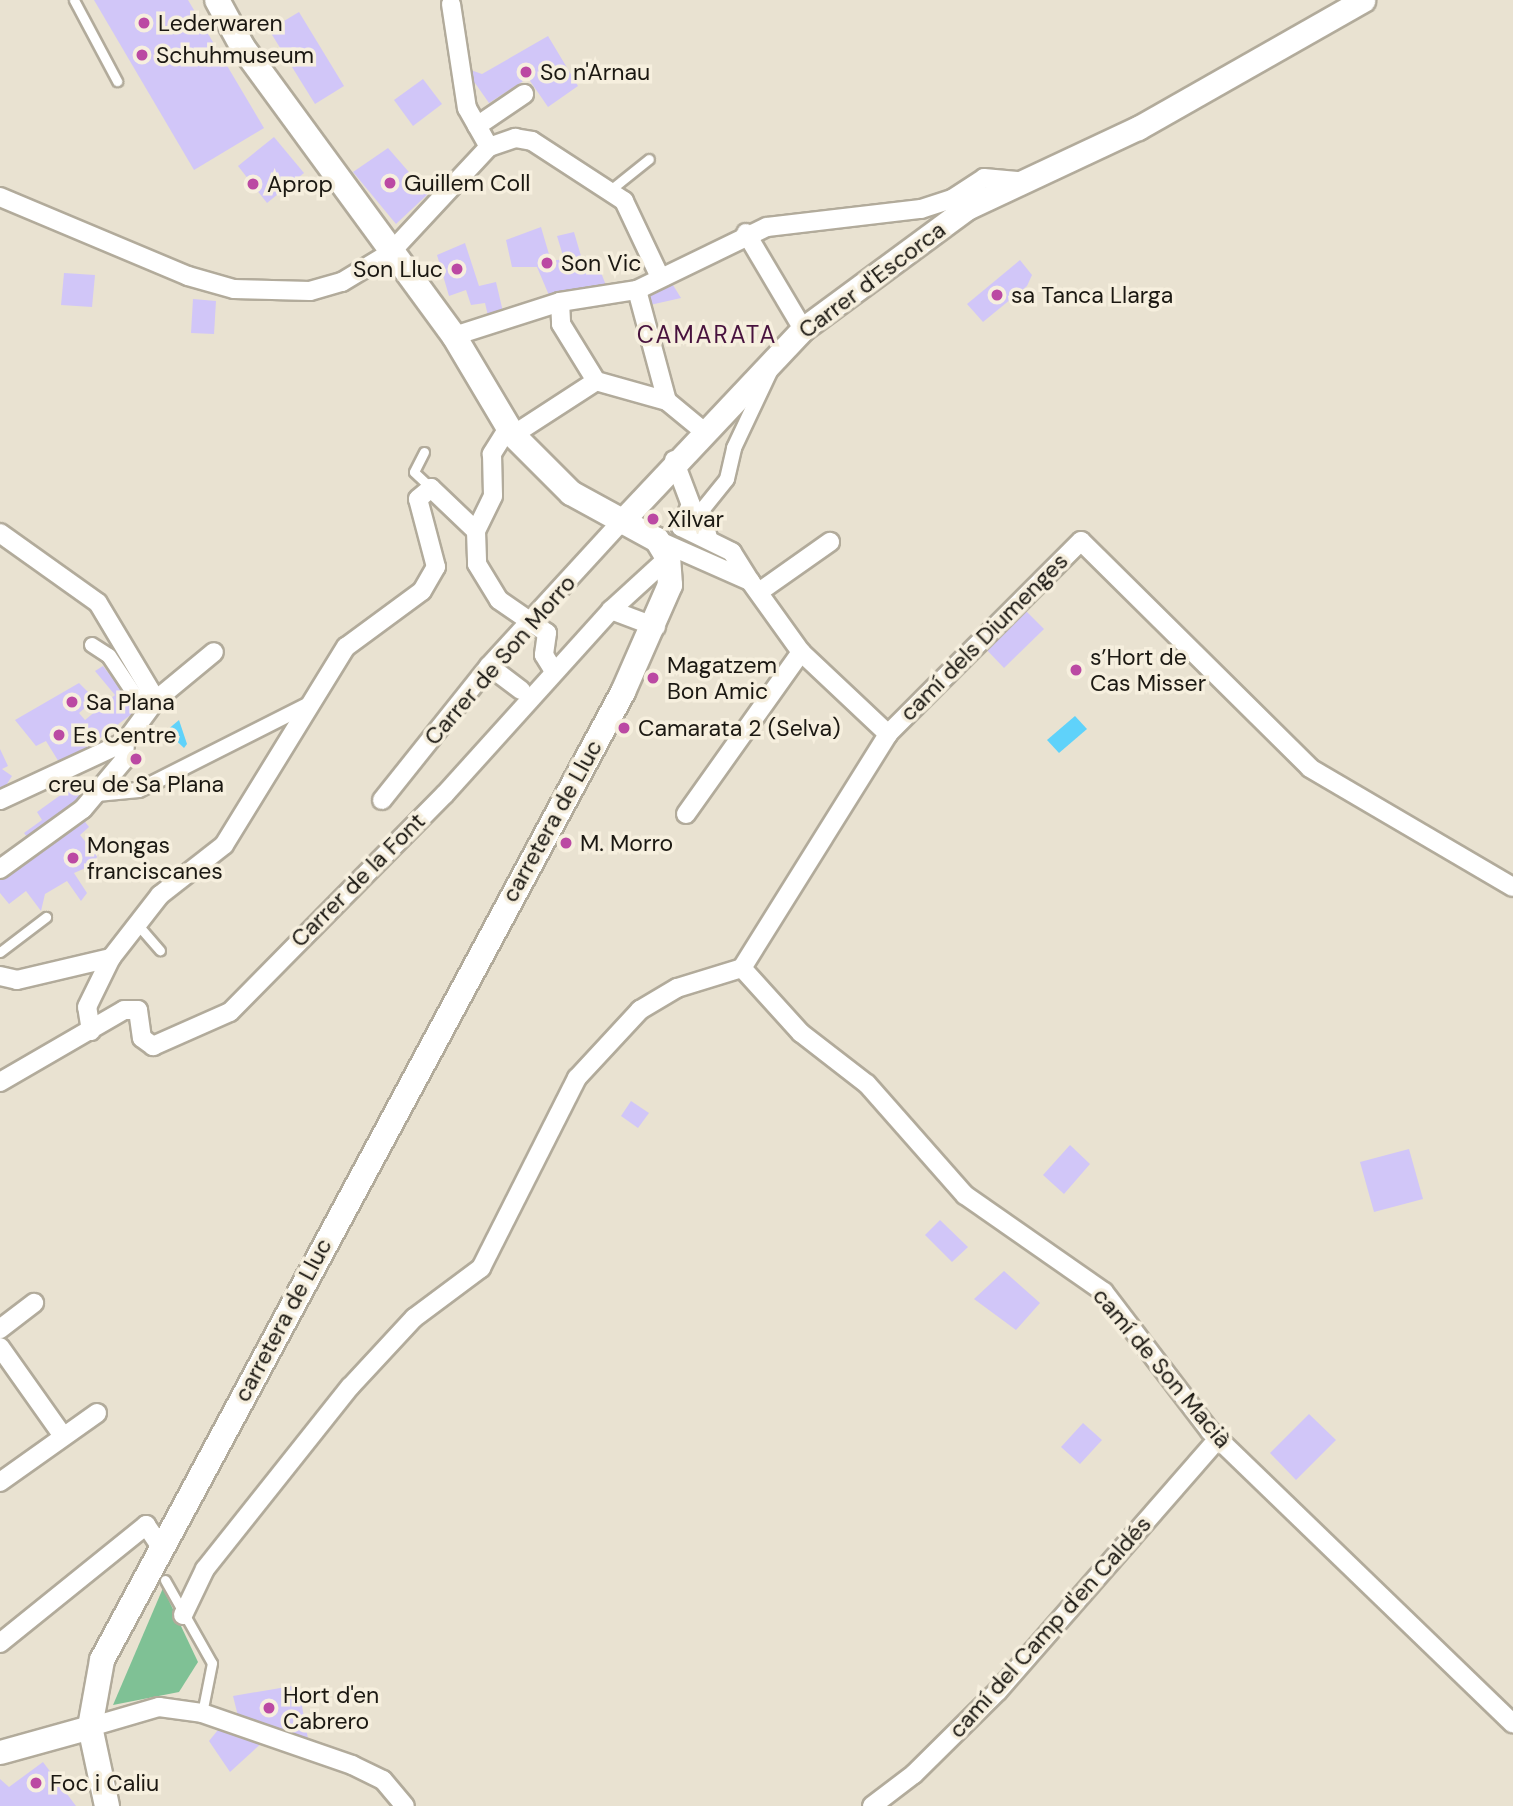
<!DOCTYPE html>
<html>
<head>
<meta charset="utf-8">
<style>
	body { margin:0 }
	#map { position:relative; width:1513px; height:1806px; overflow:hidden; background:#e9e2d1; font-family:"DM Sans",sans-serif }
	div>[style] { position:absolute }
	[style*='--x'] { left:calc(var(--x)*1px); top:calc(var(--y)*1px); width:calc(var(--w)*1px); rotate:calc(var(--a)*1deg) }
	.green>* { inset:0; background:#7fc195 }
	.water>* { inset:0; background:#5fd2fa }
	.building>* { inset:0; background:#d1c6f8 }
	.roads { filter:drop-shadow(2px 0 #b2ab9b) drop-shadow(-2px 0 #b2ab9b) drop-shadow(0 2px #b2ab9b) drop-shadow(0 -2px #b2ab9b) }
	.service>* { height:9px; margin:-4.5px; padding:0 4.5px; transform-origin:4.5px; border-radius:4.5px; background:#fff }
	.pedestrian>* { height:14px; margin:-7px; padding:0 7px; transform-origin:7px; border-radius:7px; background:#fff }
	.minor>* { height:18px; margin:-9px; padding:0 9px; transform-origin:9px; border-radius:9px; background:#fff }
	.tertiary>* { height:23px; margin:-11.5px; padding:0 11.5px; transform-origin:11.5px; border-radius:11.5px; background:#fff }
	.secondary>* { height:24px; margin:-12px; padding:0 12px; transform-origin:12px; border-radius:12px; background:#fff }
	.dots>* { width:19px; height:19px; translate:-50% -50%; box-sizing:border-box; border:4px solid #f6efde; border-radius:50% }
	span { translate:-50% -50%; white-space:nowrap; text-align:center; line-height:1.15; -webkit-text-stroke:7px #f6efde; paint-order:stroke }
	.poi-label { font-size:23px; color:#1b1812 }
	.left { translate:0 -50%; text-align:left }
	.right { translate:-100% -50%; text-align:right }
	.street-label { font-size:23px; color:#1b1812 }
	.neighbourhood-label { font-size:24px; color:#48123e; letter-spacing:2px }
</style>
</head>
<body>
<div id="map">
	<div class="green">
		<i style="clip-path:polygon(163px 1588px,198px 1662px,179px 1692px,113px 1705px)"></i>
	</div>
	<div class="water">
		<i style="clip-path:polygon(1075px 716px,1087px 729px,1059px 753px,1047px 740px)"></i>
		<i style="clip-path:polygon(179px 720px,187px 744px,184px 748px,166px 731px)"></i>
	</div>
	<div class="building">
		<i style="clip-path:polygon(94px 0,188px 0,264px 128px,194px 170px)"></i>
		<i style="clip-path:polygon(299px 12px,344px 86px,315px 104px,269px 30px)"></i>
		<i style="clip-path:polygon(548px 36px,578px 86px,548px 107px,528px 78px,489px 103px,475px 83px,467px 88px,465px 68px,482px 74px)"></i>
		<i style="clip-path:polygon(423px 79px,442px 104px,413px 126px,394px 100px)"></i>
		<i style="clip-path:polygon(274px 137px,304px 173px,267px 203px,238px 166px)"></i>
		<i style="clip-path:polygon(388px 148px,428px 194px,396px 224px,353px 172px)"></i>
		<i style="clip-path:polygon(541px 227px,551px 261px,564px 259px,557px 236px,574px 232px,586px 273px,600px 270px,609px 293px,551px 300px,537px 267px,512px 267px,506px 240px)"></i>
		<i style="clip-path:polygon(465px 243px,479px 286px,496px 282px,504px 316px,489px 320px,485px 303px,471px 305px,466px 290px,449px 296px,437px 255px)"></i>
		<i style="clip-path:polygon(1020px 260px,1032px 275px,1027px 286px,983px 322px,967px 304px)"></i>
		<i style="clip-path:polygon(64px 273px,95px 275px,92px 307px,61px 305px)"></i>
		<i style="clip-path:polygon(668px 277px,681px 298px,650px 305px,649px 287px)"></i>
		<i style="clip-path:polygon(193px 299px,216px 301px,214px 334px,191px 333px)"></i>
		<i style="clip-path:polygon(1023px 608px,1044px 629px,1004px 668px,984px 647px)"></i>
		<i style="clip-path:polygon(103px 666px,137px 710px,62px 767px,46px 741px,36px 746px,15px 720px,79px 683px,95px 699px,79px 713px,85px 720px,115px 695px,95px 671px)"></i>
		<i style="clip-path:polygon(0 749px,8px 766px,2px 769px,12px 776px,0 795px)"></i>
		<i style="clip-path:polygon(73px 786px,84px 803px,31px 842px,24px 833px,42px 820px,37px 812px)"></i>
		<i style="clip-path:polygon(80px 815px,89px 827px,80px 835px,97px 856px,95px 864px,74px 873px,87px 893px,81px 901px,67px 881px,45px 894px,41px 911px,26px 891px,9px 904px,0 893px,0 876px)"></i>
		<i style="clip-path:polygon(631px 1101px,649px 1113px,638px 1128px,621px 1116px)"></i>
		<i style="clip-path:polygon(1070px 1145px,1090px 1164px,1064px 1194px,1043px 1175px)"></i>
		<i style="clip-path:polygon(1409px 1149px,1423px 1199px,1374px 1212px,1360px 1162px)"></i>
		<i style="clip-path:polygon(940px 1220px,968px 1247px,952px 1262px,925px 1235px)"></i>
		<i style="clip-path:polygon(1004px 1271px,1040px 1303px,1016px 1330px,974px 1299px)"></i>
		<i style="clip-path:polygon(1309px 1414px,1336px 1440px,1296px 1480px,1270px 1453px)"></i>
		<i style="clip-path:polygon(1083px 1423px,1102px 1440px,1080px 1464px,1061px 1447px)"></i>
		<i style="clip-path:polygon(298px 1685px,309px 1744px,239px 1720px,233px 1696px)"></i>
		<i style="clip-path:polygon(222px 1725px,266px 1739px,230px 1772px,209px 1741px)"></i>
		<i style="clip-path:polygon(43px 1762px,76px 1806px,0 1806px,0 1779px,9px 1787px)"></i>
	</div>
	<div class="roads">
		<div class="service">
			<i style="--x:74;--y:0;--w:92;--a:62"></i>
			<i style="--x:609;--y:191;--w:51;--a:-38.7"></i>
			<i style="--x:424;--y:452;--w:22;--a:117"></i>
			<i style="--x:414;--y:472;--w:23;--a:43"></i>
			<i style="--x:137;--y:924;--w:35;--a:49"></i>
			<i style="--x:0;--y:952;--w:58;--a:-37.3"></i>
			<i style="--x:165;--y:1580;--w:95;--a:60.5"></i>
			<i style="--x:212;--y:1663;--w:51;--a:101.3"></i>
		</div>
		<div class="pedestrian">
			<i style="--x:711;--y:542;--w:34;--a:-104"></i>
			<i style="--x:703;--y:509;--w:38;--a:-51"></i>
			<i style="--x:727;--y:479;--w:32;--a:-77"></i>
			<i style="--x:734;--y:448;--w:84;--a:-64.7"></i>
			<i style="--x:92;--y:645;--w:20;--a:33"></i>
			<i style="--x:109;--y:656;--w:69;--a:56.3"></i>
			<i style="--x:97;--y:794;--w:42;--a:-5.4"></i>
			<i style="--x:139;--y:790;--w:193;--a:-26.8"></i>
		</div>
		<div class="minor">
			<i style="--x:451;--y:4;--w:105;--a:81.3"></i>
			<i style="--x:467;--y:108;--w:45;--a:60.6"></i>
			<i style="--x:477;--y:126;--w:57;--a:-34.2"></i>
			<i style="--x:0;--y:197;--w:204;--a:22.8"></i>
			<i style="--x:188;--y:276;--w:48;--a:15.8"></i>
			<i style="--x:234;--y:289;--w:76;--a:1.5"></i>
			<i style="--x:310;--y:291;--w:33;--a:-16"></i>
			<i style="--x:342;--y:282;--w:56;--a:-31.1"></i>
			<i style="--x:390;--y:253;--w:145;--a:-47"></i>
			<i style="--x:489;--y:147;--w:28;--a:-19"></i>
			<i style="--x:515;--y:138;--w:17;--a:10"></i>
			<i style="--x:532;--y:141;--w:110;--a:33.1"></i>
			<i style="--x:624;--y:201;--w:84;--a:64.7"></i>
			<i style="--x:746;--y:233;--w:112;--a:59.3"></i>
			<i style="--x:637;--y:290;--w:115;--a:74.9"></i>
			<i style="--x:667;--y:401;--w:45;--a:39.6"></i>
			<i style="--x:560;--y:302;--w:22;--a:87"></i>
			<i style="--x:561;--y:324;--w:67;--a:58.4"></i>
			<i style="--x:596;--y:381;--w:74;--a:15.7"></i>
			<i style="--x:454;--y:336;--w:111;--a:-17.8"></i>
			<i style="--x:560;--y:302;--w:78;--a:-8.9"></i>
			<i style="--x:637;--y:290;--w:144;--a:-25.9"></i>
			<i style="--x:767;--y:227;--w:155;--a:-6.7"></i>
			<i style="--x:921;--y:209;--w:33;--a:-18"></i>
			<i style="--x:952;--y:199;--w:38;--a:-33"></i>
			<i style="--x:984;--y:178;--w:33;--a:5"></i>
			<i style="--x:508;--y:428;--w:31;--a:122"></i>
			<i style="--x:492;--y:454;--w:42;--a:88.6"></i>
			<i style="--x:493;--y:496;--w:39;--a:116"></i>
			<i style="--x:476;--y:531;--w:33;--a:88"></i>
			<i style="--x:477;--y:564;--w:42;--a:58.6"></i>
			<i style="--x:499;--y:600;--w:58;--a:34.5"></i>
			<i style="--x:547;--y:633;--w:22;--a:98"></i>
			<i style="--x:544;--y:655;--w:19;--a:58"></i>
			<i style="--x:513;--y:435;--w:99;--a:-33"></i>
			<i style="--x:0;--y:533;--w:120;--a:35.5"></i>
			<i style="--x:98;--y:603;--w:113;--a:59.1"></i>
			<i style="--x:657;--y:540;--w:102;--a:23.8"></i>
			<i style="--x:750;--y:581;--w:34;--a:-122"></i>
			<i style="--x:732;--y:552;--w:57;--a:-153.9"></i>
			<i style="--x:681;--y:527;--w:24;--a:-66"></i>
			<i style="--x:691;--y:505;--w:48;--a:-110.7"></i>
			<i style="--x:750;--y:581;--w:87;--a:54.3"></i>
			<i style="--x:801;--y:652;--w:120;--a:43.3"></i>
			<i style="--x:759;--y:592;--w:87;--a:-35.2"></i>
			<i style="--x:611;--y:610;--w:48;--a:20.7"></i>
			<i style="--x:489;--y:666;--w:40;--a:37"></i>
			<i style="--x:0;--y:800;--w:138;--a:-24.9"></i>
			<i style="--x:125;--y:742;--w:52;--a:-53.6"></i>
			<i style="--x:156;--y:700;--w:75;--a:-39.6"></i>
			<i style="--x:382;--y:800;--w:171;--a:-51.4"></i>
			<i style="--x:489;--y:666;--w:195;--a:-47.5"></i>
			<i style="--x:686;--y:814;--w:199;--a:-54.6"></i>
			<i style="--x:0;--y:869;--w:102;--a:-35.9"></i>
			<i style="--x:83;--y:809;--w:64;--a:-50.1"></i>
			<i style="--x:124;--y:760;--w:18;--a:-87"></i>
			<i style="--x:742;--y:968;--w:88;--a:47.8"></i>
			<i style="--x:801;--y:1033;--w:83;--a:37.7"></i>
			<i style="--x:867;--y:1084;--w:148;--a:48.6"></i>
			<i style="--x:965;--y:1195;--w:169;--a:34.9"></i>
			<i style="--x:1104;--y:1292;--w:175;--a:52.7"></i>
			<i style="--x:1210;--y:1431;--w:421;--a:44"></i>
			<i style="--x:0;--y:976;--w:17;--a:13"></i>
			<i style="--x:17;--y:980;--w:97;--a:-13.2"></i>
			<i style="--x:111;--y:958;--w:80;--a:-52.1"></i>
			<i style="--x:160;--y:895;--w:81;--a:-38"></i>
			<i style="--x:224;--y:845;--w:233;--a:-58.4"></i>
			<i style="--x:346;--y:647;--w:94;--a:-36.4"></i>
			<i style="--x:422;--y:591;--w:28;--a:-60"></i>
			<i style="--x:436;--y:567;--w:70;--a:-104.8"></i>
			<i style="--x:418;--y:499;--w:17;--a:-40"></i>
			<i style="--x:431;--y:488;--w:62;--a:43.7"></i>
			<i style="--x:91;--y:1031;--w:24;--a:-99"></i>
			<i style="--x:87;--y:1007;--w:55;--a:-63.9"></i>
			<i style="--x:0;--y:1082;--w:143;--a:-30.1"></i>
			<i style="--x:124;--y:1010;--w:14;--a:0"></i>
			<i style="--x:138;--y:1010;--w:28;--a:82"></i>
			<i style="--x:142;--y:1038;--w:14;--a:36"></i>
			<i style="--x:153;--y:1046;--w:84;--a:-23.8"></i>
			<i style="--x:230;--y:1012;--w:306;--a:-45.4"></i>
			<i style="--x:445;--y:794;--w:248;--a:-47.9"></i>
			<i style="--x:611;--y:610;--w:77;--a:-42.4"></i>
			<i style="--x:0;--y:1329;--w:43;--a:-37.4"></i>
			<i style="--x:0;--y:1347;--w:109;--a:54.7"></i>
			<i style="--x:0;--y:1482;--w:119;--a:-35.4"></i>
			<i style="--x:183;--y:1615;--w:51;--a:-64.4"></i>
			<i style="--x:205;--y:1569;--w:233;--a:-51.5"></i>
			<i style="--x:350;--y:1387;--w:94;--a:-47.2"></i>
			<i style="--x:414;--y:1318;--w:84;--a:-36.7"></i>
			<i style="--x:481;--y:1268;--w:213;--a:-63.2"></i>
			<i style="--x:577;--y:1078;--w:93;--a:-47.2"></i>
			<i style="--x:640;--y:1010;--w:43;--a:-30.7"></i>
			<i style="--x:677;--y:988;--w:68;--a:-17.1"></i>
			<i style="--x:742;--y:968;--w:276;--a:-58"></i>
			<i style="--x:888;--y:734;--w:273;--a:-45"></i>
			<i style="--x:1081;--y:541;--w:322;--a:44.7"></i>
			<i style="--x:1310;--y:768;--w:235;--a:30.4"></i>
			<i style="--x:0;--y:1643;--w:188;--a:-38.9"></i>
			<i style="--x:146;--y:1525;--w:27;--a:56"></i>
			<i style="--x:90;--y:1727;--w:72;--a:-16.2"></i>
			<i style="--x:159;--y:1707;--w:43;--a:7.9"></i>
			<i style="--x:202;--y:1713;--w:159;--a:19.1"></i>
			<i style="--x:352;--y:1765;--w:34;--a:26"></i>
			<i style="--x:383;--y:1780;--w:34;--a:50"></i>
			<i style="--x:872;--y:1806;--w:53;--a:-37.3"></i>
			<i style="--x:914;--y:1774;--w:118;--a:-44.7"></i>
			<i style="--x:998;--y:1691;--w:335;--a:-48.9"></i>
		</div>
		<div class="tertiary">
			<i style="--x:621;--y:522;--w:265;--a:-46.7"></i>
			<i style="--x:803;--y:329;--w:204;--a:-36.4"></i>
			<i style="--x:967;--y:208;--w:189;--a:-25.1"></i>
			<i style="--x:1138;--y:128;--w:259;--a:-29.6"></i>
			<i style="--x:0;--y:1752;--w:93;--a:-15.5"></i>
		</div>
		<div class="secondary">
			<i style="--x:107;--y:1806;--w:81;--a:-102.1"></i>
			<i style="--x:90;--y:1727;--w:68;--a:-79.8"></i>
			<i style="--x:102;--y:1660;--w:1099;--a:-61.71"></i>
			<i style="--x:623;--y:692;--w:117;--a:-66.3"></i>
			<i style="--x:670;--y:585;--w:27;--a:-94"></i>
			<i style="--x:668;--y:558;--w:21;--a:-121"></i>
			<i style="--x:657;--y:540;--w:98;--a:-151.3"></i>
			<i style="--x:571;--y:493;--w:82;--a:-135"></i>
			<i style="--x:513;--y:435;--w:115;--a:-120.8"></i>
			<i style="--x:454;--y:336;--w:359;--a:-126.2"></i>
			<i style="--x:242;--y:46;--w:52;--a:-118.5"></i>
		</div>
	</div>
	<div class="dots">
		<i style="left:144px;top:23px;background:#bb49a3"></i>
		<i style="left:142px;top:55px;background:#bb49a3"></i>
		<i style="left:526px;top:72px;background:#bb49a3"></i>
		<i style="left:390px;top:183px;background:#bb49a3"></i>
		<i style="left:253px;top:184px;background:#bb49a3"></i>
		<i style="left:547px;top:263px;background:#bb49a3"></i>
		<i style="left:457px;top:269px;background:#bb49a3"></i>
		<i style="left:997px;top:295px;background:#bb49a3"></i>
		<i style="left:653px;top:519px;background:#bb49a3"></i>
		<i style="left:1076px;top:670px;background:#bb49a3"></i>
		<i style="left:653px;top:678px;background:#bb49a3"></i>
		<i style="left:72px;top:702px;background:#bb49a3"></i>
		<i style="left:624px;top:728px;background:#bb49a3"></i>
		<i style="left:59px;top:735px;background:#bb49a3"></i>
		<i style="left:136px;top:759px;background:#bb49a3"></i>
		<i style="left:566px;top:843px;background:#bb49a3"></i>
		<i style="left:73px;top:858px;background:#bb49a3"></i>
		<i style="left:269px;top:1708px;background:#bb49a3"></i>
		<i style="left:36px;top:1783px;background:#bb49a3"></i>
	</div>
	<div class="poi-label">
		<span class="left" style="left:158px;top:23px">Lederwaren</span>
		<span class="left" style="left:156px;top:55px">Schuhmuseum</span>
		<span class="left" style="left:540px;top:72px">So n'Arnau</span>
		<span class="left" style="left:404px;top:183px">Guillem Coll</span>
		<span class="left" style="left:267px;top:184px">Aprop</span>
		<span class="left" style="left:561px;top:263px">Son Vic</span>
		<span class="right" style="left:443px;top:269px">Son Lluc</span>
		<span class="left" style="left:1011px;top:295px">sa Tanca Llarga</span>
		<span class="left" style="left:667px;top:519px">Xilvar</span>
		<span class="left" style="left:1090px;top:670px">s’Hort de<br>Cas Misser</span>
		<span class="left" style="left:667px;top:678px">Magatzem<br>Bon Amic</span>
		<span class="left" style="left:86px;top:702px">Sa Plana</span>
		<span class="left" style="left:638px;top:728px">Camarata 2 (Selva)</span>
		<span class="left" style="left:73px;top:735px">Es Centre</span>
		<span style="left:136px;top:784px">creu de Sa Plana</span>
		<span class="left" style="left:580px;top:843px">M. Morro</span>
		<span class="left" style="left:87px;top:858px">Mongas<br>franciscanes</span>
		<span class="left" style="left:283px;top:1708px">Hort d'en<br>Cabrero</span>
		<span class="left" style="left:50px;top:1783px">Foc i Caliu</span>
	</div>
	<div class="street-label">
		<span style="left:872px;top:280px;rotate:-37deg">Carrer d'Escorca</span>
		<span style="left:984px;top:637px;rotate:-45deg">camí dels Diumenges</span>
		<span style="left:500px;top:660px;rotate:-49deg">Carrer de Son Morro</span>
		<span style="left:552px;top:821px;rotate:-61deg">carretera de Lluc</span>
		<span style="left:358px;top:880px;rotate:-45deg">Carrer de la Font</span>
		<span style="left:283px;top:1320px;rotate:-62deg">carretera de Lluc</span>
		<span style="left:1162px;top:1368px;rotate:50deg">camí de Son Macià</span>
		<span style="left:1050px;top:1627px;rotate:-48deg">camí del Camp d'en Caldés</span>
	</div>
	<div class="neighbourhood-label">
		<span style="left:707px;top:335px">CAMARATA</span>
	</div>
</div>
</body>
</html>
